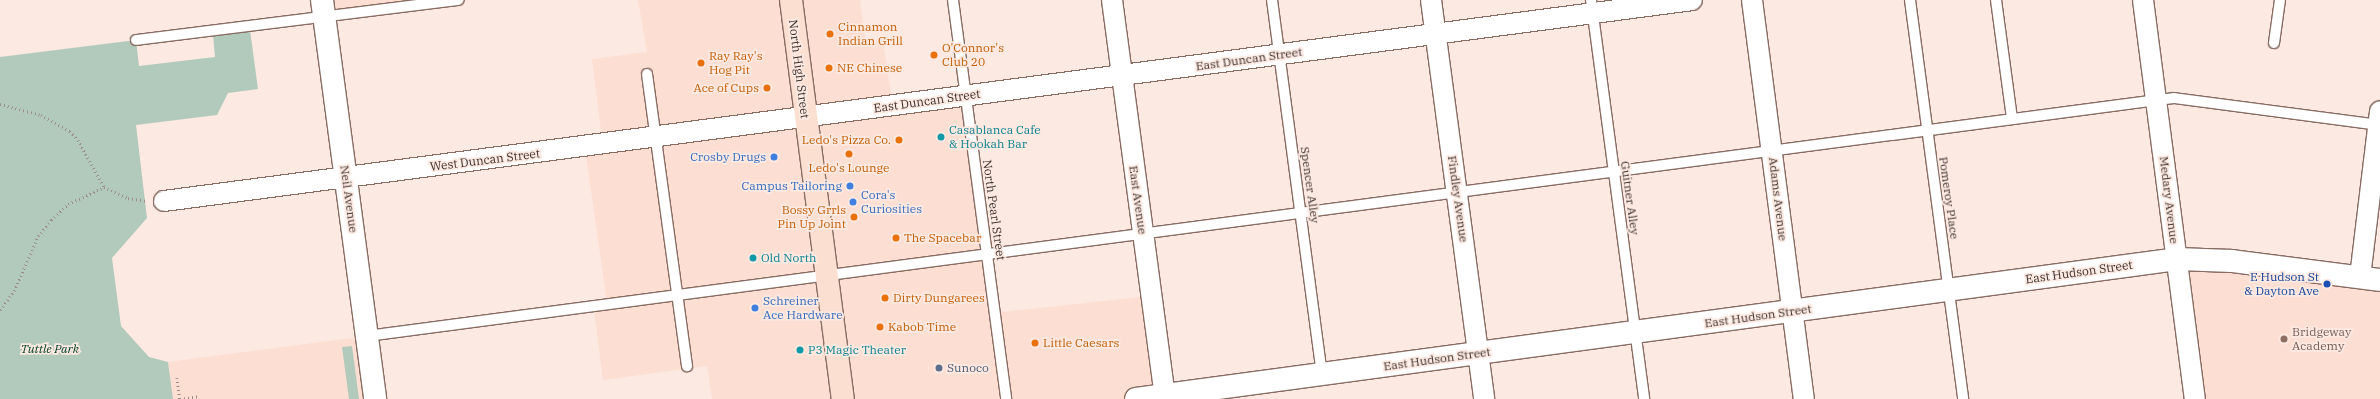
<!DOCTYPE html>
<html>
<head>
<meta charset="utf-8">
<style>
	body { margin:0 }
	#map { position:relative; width:2380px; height:399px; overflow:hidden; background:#fce9e2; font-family:"IBM Plex Serif",serif }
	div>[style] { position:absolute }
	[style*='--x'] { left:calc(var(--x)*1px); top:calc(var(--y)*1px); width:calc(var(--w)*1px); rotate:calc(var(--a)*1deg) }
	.built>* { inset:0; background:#fdded2 }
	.green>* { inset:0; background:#b2cabb }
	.path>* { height:2.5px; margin-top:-1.25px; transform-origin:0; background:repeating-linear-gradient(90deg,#9d8d88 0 1px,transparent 0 4px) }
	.roads { filter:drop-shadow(1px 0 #876c62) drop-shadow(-1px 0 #876c62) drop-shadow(0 1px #876c62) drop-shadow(0 -1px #876c62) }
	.service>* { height:10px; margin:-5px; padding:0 5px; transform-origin:5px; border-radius:5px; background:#fff }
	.minor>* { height:20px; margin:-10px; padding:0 10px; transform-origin:10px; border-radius:10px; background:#fff }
	.tertiary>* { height:22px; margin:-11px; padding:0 11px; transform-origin:11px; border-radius:11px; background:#fff }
	.secondary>* { height:22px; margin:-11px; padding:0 11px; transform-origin:11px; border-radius:11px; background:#fff }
	.primary>* { height:22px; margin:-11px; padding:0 11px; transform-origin:11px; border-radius:11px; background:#fbdfd1 }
	.dots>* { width:11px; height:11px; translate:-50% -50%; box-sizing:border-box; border:2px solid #fce9e2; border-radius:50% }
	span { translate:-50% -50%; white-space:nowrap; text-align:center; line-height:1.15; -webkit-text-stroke:3.5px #fce9e2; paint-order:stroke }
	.food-label { font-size:12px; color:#c56008 }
	.left { translate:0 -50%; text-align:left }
	.right { translate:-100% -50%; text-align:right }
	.street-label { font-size:12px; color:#3c302c }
	.culture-label { font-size:12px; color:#0d838f }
	.shop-label { font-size:12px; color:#366cbe }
	.transit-label { font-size:12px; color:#164399 }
	.education-label { font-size:12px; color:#785e54 }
	.park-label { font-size:12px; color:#024126; font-style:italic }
	.service-label { font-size:12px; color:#4e5e75 }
</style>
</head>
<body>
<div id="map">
	<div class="built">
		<i style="clip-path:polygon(316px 0,471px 0,318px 21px)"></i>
		<i style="clip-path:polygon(638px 0,863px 0,860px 1px,866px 43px,883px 41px,891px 95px,960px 85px,992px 313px,1141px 297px,1154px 399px,712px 399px,707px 366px,603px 380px,593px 304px,607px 302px,584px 141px,602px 139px,592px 59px,647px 52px)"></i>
		<i style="clip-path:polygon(2187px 259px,2380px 280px,2380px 399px,2195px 399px)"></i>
		<i style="clip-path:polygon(367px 336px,375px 399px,173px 399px,168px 362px)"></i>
	</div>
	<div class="green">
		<i style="clip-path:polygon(250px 30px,258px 89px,228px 93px,217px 115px,136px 125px,147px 218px,112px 258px,121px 326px,149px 357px,168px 362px,173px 399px,0 399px,0 57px,136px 40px,139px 66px,215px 57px,213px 35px)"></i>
		<i style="clip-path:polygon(352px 346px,359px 399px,349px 399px,342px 347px)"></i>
	</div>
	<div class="path">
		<i style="--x:0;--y:104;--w:42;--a:15"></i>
		<i style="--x:41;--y:115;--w:33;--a:29"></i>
		<i style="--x:70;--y:131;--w:12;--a:48"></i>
		<i style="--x:78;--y:140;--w:54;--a:61"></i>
		<i style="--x:104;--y:187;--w:26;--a:25"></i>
		<i style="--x:128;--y:198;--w:19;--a:9"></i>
		<i style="--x:0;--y:310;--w:24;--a:-54"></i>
		<i style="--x:14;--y:291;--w:60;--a:-66.4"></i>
		<i style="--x:38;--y:236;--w:21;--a:-51"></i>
		<i style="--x:51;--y:220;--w:23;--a:-43"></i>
		<i style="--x:68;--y:204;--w:40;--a:-25"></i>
		<i style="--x:177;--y:378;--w:21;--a:82"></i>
		<i style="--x:180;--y:399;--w:20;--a:-9"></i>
	</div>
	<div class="roads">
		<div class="service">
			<i style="--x:953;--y:0;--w:403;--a:82.4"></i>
			<i style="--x:1272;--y:0;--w:377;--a:82.4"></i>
			<i style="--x:1591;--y:0;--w:403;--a:82.4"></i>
			<i style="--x:1910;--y:0;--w:403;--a:82.4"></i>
			<i style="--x:1996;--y:0;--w:120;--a:82.3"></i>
			<i style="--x:136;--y:40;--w:325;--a:-7.1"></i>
			<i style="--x:2274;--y:43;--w:43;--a:-82.1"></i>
			<i style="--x:647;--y:74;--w:295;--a:82.2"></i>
			<i style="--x:367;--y:336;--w:1804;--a:-7.51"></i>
			<i style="--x:2156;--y:100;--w:18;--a:-6"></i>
			<i style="--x:2174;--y:98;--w:206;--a:7.5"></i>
		</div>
		<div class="minor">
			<i style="--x:1112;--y:0;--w:403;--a:82.4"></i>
			<i style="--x:1431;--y:0;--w:403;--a:82.4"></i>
			<i style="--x:1752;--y:0;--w:402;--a:82.6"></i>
			<i style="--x:2143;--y:0;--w:402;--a:82.6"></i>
			<i style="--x:164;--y:201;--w:1541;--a:-7.49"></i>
			<i style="--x:2360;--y:277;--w:167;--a:-83.1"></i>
		</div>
		<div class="tertiary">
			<i style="--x:322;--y:0;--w:403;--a:82.4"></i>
		</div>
		<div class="secondary">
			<i style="--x:1136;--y:399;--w:1050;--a:-7.66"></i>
			<i style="--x:2177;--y:259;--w:55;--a:2.1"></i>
			<i style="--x:2232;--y:261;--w:149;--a:7.3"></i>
		</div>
		<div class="primary">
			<i style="--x:791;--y:0;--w:402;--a:82.6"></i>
		</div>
	</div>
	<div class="dots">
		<i style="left:830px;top:34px;background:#e8710a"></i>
		<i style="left:934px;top:55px;background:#e8710a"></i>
		<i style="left:701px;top:63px;background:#e8710a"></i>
		<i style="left:829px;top:68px;background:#e8710a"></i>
		<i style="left:767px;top:88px;background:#e8710a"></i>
		<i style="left:941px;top:137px;background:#0f9aa8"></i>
		<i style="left:899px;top:140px;background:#e8710a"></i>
		<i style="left:849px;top:154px;background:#e8710a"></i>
		<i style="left:774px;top:157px;background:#3f7fe0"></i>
		<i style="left:850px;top:186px;background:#3f7fe0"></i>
		<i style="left:853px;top:202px;background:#3f7fe0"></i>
		<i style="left:854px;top:217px;background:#e8710a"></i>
		<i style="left:896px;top:238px;background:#e8710a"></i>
		<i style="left:753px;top:258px;background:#0f9aa8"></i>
		<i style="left:2327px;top:284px;background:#1a4fb4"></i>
		<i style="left:885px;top:298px;background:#e8710a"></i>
		<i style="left:755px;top:308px;background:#3f7fe0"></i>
		<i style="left:880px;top:327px;background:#e8710a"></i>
		<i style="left:2284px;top:339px;background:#8d6e63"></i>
		<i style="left:1035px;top:343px;background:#e8710a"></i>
		<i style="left:800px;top:350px;background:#0f9aa8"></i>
		<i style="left:939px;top:368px;background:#5c6f8a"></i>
	</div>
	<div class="food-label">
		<span class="left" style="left:838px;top:34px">Cinnamon<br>Indian Grill</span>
		<span class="left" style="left:942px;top:55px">O'Connor's<br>Club 20</span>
		<span class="left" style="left:709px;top:63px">Ray Ray's<br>Hog Pit</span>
		<span class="left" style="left:837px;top:68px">NE Chinese</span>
		<span class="right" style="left:759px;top:88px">Ace of Cups</span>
		<span class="right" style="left:891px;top:140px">Ledo's Pizza Co.</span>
		<span style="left:849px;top:168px">Ledo's Lounge</span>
		<span class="right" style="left:846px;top:217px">Bossy Grrls<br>Pin Up Joint</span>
		<span class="left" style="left:904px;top:238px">The Spacebar</span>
		<span class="left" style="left:893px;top:298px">Dirty Dungarees</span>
		<span class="left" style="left:888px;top:327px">Kabob Time</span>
		<span class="left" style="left:1043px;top:343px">Little Caesars</span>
	</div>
	<div class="street-label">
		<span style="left:1249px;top:59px;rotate:-8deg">East Duncan Street</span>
		<span style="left:799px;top:69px;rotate:83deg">North High Street</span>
		<span style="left:927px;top:101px;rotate:-8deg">East Duncan Street</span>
		<span style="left:485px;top:160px;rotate:-7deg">West Duncan Street</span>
		<span style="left:1310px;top:185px;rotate:82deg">Spencer Alley</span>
		<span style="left:1630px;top:198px;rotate:82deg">Guitner Alley</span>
		<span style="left:1949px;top:198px;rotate:82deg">Pomeroy Place</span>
		<span style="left:349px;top:199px;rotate:82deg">Neil Avenue</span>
		<span style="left:1458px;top:199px;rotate:82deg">Findley Avenue</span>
		<span style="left:1778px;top:199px;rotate:83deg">Adams Avenue</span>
		<span style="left:1138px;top:200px;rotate:82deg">East Avenue</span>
		<span style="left:2169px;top:200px;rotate:83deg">Medary Avenue</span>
		<span style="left:994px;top:210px;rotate:82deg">North Pearl Street</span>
		<span style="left:2079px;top:272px;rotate:-8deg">East Hudson Street</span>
		<span style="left:1758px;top:316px;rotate:-8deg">East Hudson Street</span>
		<span style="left:1437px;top:359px;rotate:-8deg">East Hudson Street</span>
	</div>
	<div class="culture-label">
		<span class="left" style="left:949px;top:137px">Casablanca Cafe<br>&amp; Hookah Bar</span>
		<span class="left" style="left:761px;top:258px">Old North</span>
		<span class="left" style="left:808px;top:350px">P3 Magic Theater</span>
	</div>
	<div class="shop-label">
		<span class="right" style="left:766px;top:157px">Crosby Drugs</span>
		<span class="right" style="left:842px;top:186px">Campus Tailoring</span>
		<span class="left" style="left:861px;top:202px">Cora's<br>Curiosities</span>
		<span class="left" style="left:763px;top:308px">Schreiner<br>Ace Hardware</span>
	</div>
	<div class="transit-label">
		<span class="right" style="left:2319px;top:284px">E Hudson St<br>&amp; Dayton Ave</span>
	</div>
	<div class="education-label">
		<span class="left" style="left:2292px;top:339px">Bridgeway<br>Academy</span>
	</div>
	<div class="park-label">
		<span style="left:50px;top:349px">Tuttle Park</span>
	</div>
	<div class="service-label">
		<span class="left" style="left:947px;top:368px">Sunoco</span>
	</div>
</div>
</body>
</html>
